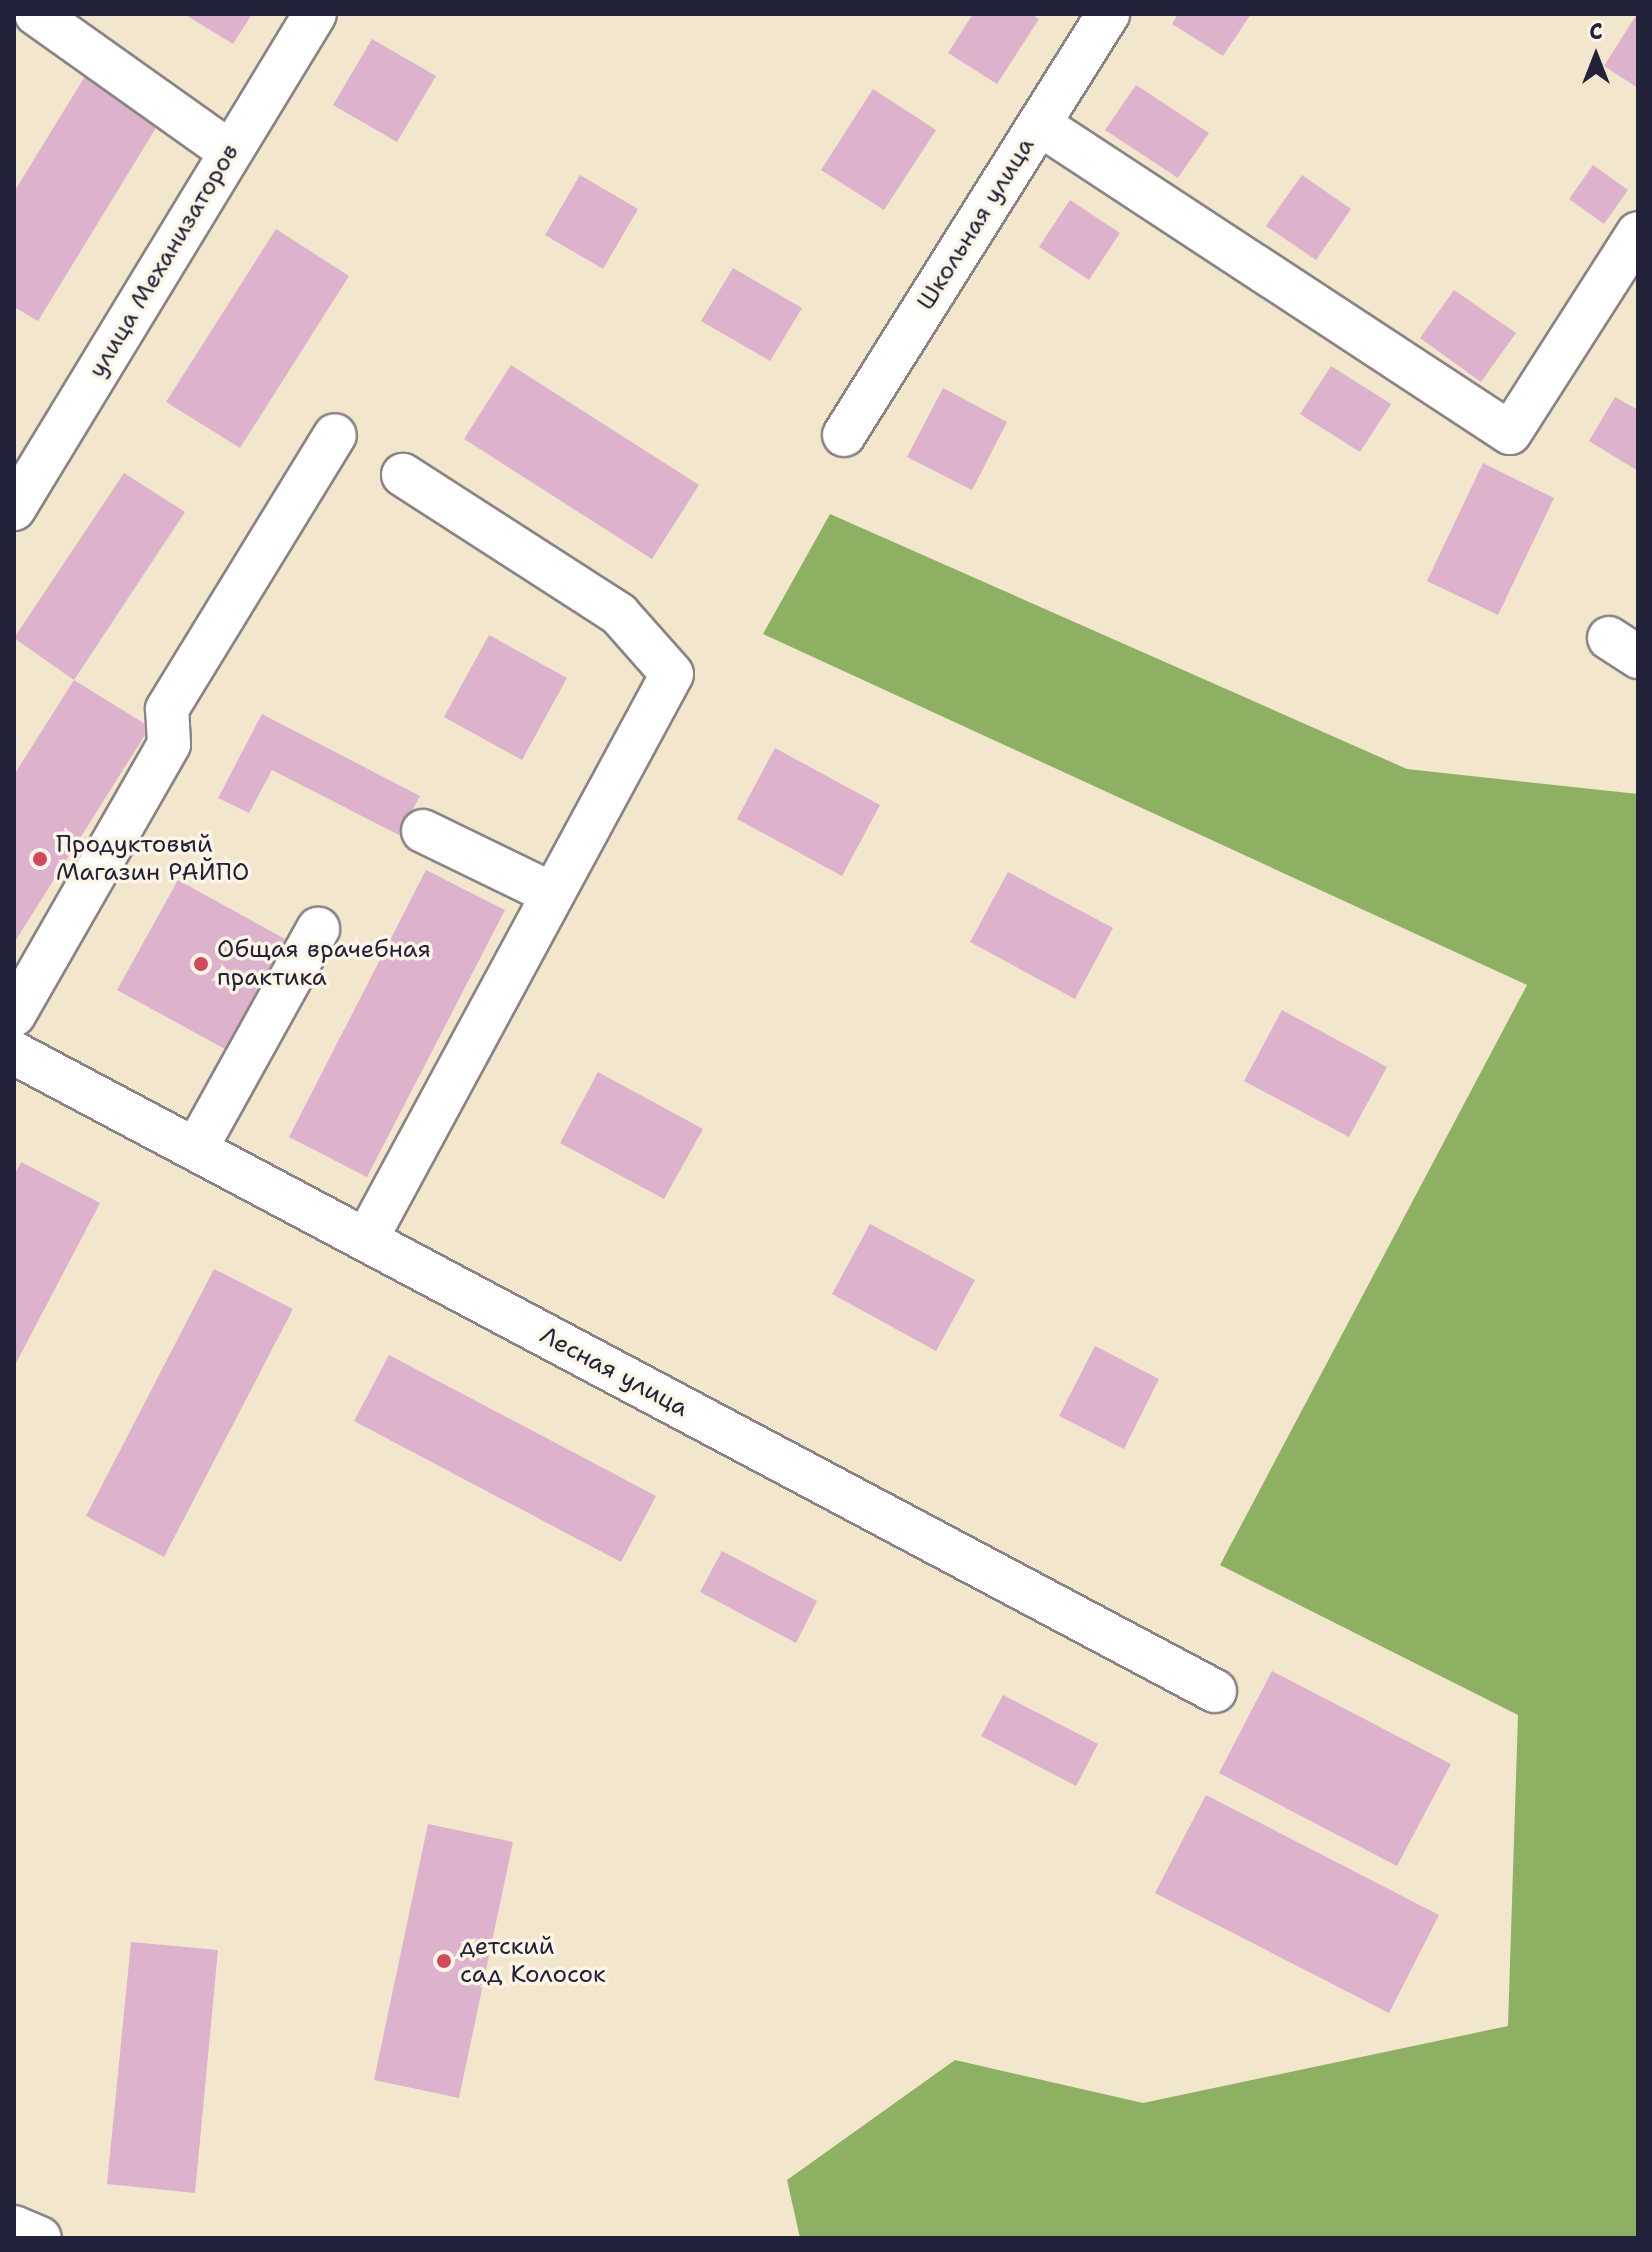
<!DOCTYPE html>
<html>
<head>
<meta charset="utf-8">
<style>
	body { margin:0 }
	#map { position:relative; width:1652px; height:2252px; overflow:hidden; background:#f2e7cc; font-family:"Shantell Sans",sans-serif }
	div>[style] { position:absolute }
	[style*='--x'] { left:calc(var(--x)*1px); top:calc(var(--y)*1px); width:calc(var(--w)*1px); rotate:calc(var(--a)*1deg) }
	.forest>* { inset:0; background:#8eb063 }
	.building>* { inset:0; background:#dcb2cd }
	.roads { filter:drop-shadow(2px 0 #8a8484) drop-shadow(-2px 0 #8a8484) drop-shadow(0 2px #8a8484) drop-shadow(0 -2px #8a8484) }
	.minor>* { height:42px; margin:-21px; padding:0 21px; transform-origin:21px; border-radius:21px; background:#fff }
	.dots>* { width:22px; height:22px; translate:-50% -50%; box-sizing:border-box; border:4px solid #fcf5e5; border-radius:50% }
	span { translate:-50% -50%; white-space:nowrap; text-align:center; line-height:1.15; -webkit-text-stroke:7px #fcf5e5; paint-order:stroke }
	.street-label { font-size:24px; color:#22223b }
	.poi-label { font-size:24px; color:#22223b }
	.left { translate:0 -50%; text-align:left }
	.frame { position:absolute; inset:0; border:16px solid #22223b; pointer-events:none }
	.north { position:absolute; left:1556px; top:16px; width:80px; height:80px; -webkit-text-stroke:6px #fcf5e5; paint-order:stroke; rotate:0deg; font-size:22px; font-weight:700; line-height:32px; text-align:center; color:#22223b }
	.north::after { content:''; display:block; margin:auto; width:28px; height:36px; background:#22223b; clip-path:polygon(50% 0,100% 100%,50% 72%,0 100%) }
</style>
</head>
<body>
<div id="map">
	<div class="forest">
		<i style="clip-path:polygon(830px 514px,1407px 769px,1638px 794px,1638px 2238px,800px 2238px,787px 2180px,955px 2060px,1143px 2103px,1508px 2026px,1518px 1715px,1220px 1565px,1527px 985px,763px 634px)"></i>
	</div>
	<div class="building">
		<i style="clip-path:polygon(184px 14px,252px 14px,233px 44px)"></i>
		<i style="clip-path:polygon(973px 14px,1031px 14px,1039px 19px,997px 84px,948px 53px)"></i>
		<i style="clip-path:polygon(1178px 14px,1251px 14px,1223px 56px,1172px 24px)"></i>
		<i style="clip-path:polygon(1637px 14px,1638px 14px,1638px 88px,1604px 66px)"></i>
		<i style="clip-path:polygon(372px 39px,436px 76px,397px 142px,333px 105px)"></i>
		<i style="clip-path:polygon(87px 73px,162px 118px,38px 321px,14px 307px,14px 192px)"></i>
		<i style="clip-path:polygon(1136px 85px,1209px 133px,1178px 178px,1105px 130px)"></i>
		<i style="clip-path:polygon(873px 89px,936px 130px,884px 210px,821px 170px)"></i>
		<i style="clip-path:polygon(1593px 165px,1628px 190px,1604px 224px,1569px 199px)"></i>
		<i style="clip-path:polygon(580px 175px,638px 209px,603px 269px,545px 235px)"></i>
		<i style="clip-path:polygon(1302px 175px,1351px 209px,1316px 260px,1266px 226px)"></i>
		<i style="clip-path:polygon(1070px 200px,1120px 233px,1089px 280px,1039px 247px)"></i>
		<i style="clip-path:polygon(276px 229px,349px 276px,240px 448px,166px 402px)"></i>
		<i style="clip-path:polygon(733px 268px,802px 308px,770px 361px,701px 321px)"></i>
		<i style="clip-path:polygon(1454px 290px,1516px 333px,1481px 382px,1420px 338px)"></i>
		<i style="clip-path:polygon(511px 365px,699px 485px,652px 559px,464px 439px)"></i>
		<i style="clip-path:polygon(1331px 366px,1391px 404px,1360px 452px,1300px 414px)"></i>
		<i style="clip-path:polygon(943px 388px,1007px 422px,972px 490px,907px 457px)"></i>
		<i style="clip-path:polygon(1615px 397px,1638px 410px,1638px 471px,1589px 441px)"></i>
		<i style="clip-path:polygon(1483px 463px,1554px 498px,1498px 615px,1427px 581px)"></i>
		<i style="clip-path:polygon(124px 473px,185px 512px,74px 680px,14px 638px)"></i>
		<i style="clip-path:polygon(489px 635px,567px 678px,522px 760px,444px 717px)"></i>
		<i style="clip-path:polygon(74px 680px,150px 727px,14px 943px,14px 775px)"></i>
		<i style="clip-path:polygon(262px 714px,420px 796px,399px 835px,272px 770px,249px 813px,218px 798px)"></i>
		<i style="clip-path:polygon(775px 748px,880px 805px,842px 876px,737px 819px)"></i>
		<i style="clip-path:polygon(426px 870px,505px 910px,367px 1177px,289px 1137px)"></i>
		<i style="clip-path:polygon(1008px 872px,1113px 928px,1075px 999px,970px 942px)"></i>
		<i style="clip-path:polygon(178px 880px,285px 939px,225px 1049px,117px 990px)"></i>
		<i style="clip-path:polygon(1282px 1010px,1387px 1067px,1349px 1137px,1244px 1081px)"></i>
		<i style="clip-path:polygon(598px 1072px,703px 1129px,664px 1199px,560px 1143px)"></i>
		<i style="clip-path:polygon(21px 1162px,100px 1203px,14px 1367px,14px 1176px)"></i>
		<i style="clip-path:polygon(870px 1224px,975px 1280px,936px 1351px,832px 1294px)"></i>
		<i style="clip-path:polygon(214px 1269px,293px 1309px,164px 1557px,86px 1516px)"></i>
		<i style="clip-path:polygon(1095px 1346px,1159px 1379px,1124px 1449px,1059px 1416px)"></i>
		<i style="clip-path:polygon(389px 1355px,656px 1496px,621px 1562px,354px 1421px)"></i>
		<i style="clip-path:polygon(722px 1551px,817px 1601px,796px 1643px,700px 1592px)"></i>
		<i style="clip-path:polygon(1272px 1671px,1451px 1764px,1397px 1866px,1219px 1773px)"></i>
		<i style="clip-path:polygon(1003px 1695px,1098px 1744px,1076px 1786px,981px 1736px)"></i>
		<i style="clip-path:polygon(1206px 1795px,1439px 1915px,1389px 2013px,1155px 1893px)"></i>
		<i style="clip-path:polygon(428px 1824px,513px 1842px,459px 2098px,374px 2080px)"></i>
		<i style="clip-path:polygon(131px 1942px,218px 1950px,195px 2193px,107px 2184px)"></i>
	</div>
	<div class="roads">
		<div class="minor">
			<i style="--x:36;--y:14;--w:238;--a:35.4"></i>
			<i style="--x:1039;--y:124;--w:563;--a:33.27"></i>
			<i style="--x:1510;--y:433;--w:237;--a:-57.4"></i>
			<i style="--x:844;--y:435;--w:497;--a:-57.9"></i>
			<i style="--x:14;--y:509;--w:579;--a:-58.7"></i>
			<i style="--x:1609;--y:638;--w:35;--a:33"></i>
			<i style="--x:423;--y:831;--w:144;--a:25.9"></i>
			<i style="--x:14;--y:1015;--w:312;--a:-60.2"></i>
			<i style="--x:169;--y:744;--w:35;--a:-93"></i>
			<i style="--x:167;--y:709;--w:321;--a:-58.5"></i>
			<i style="--x:14;--y:1053;--w:1360;--a:27.98"></i>
			<i style="--x:196;--y:1149;--w:252;--a:-61"></i>
			<i style="--x:366;--y:1240;--w:643;--a:-61.6"></i>
			<i style="--x:672;--y:674;--w:80;--a:-131.5"></i>
			<i style="--x:619;--y:614;--w:257;--a:-147.2"></i>
			<i style="--x:14;--y:2227;--w:28;--a:23"></i>
		</div>
	</div>
	<div class="dots">
		<i style="left:40px;top:859px;background:#d1495b"></i>
		<i style="left:201px;top:964px;background:#d1495b"></i>
		<i style="left:444px;top:1961px;background:#d1495b"></i>
	</div>
	<div class="street-label">
		<span style="left:976px;top:224px;rotate:-58deg">Школьная улица</span>
		<span style="left:164px;top:261px;rotate:-59deg">улица Механизаторов</span>
		<span style="left:614px;top:1372px;rotate:28deg">Лесная улица</span>
	</div>
	<div class="poi-label">
		<span class="left" style="left:56px;top:859px">Продуктовый<br>Магазин РАЙПО</span>
		<span class="left" style="left:217px;top:964px">Общая врачебная<br>практика</span>
		<span class="left" style="left:460px;top:1961px">детский<br>сад Колосок</span>
	</div>
	<div class="frame"></div>
	<div class="north">С</div>
</div>
</body>
</html>
